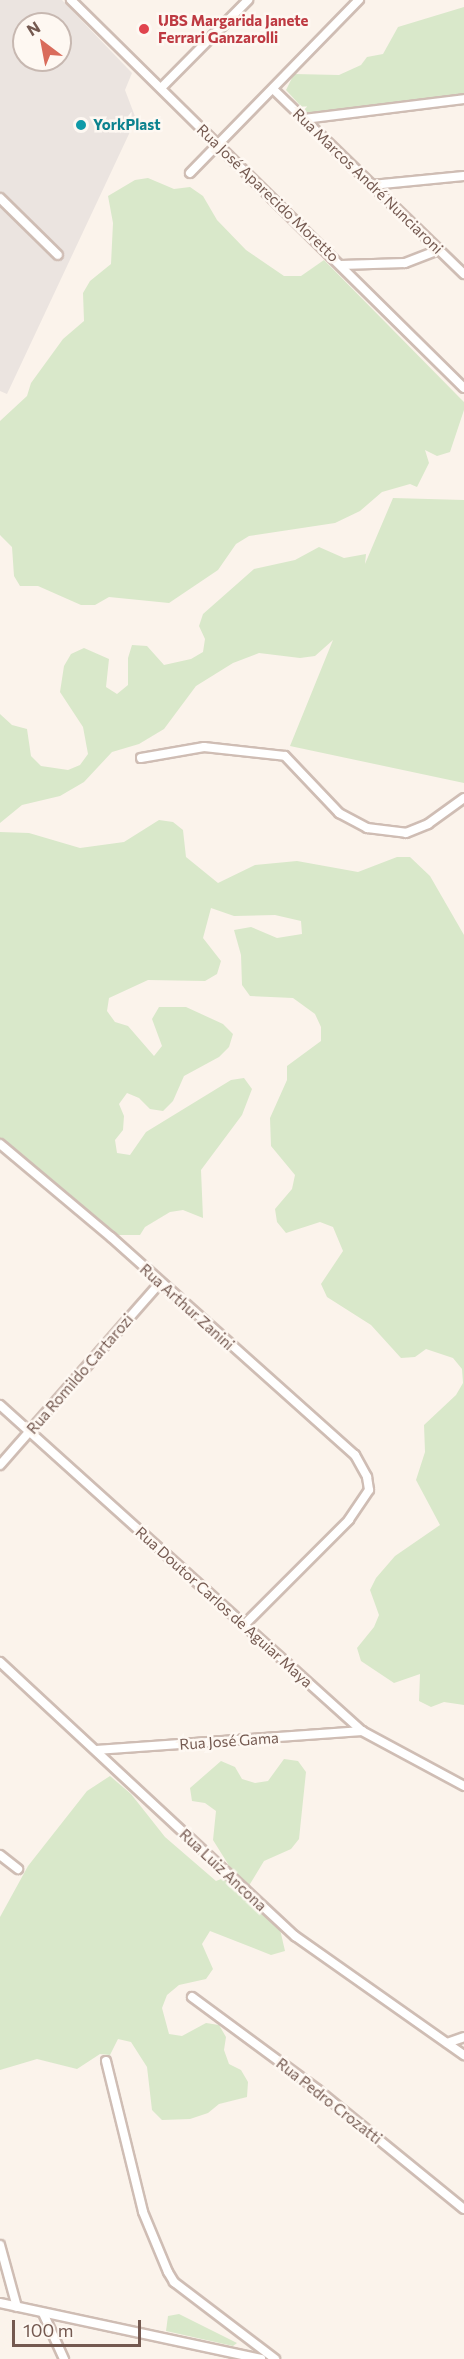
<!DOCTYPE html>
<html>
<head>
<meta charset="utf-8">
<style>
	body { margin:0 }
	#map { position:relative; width:464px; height:2359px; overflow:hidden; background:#fbf3eb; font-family:Commissioner,sans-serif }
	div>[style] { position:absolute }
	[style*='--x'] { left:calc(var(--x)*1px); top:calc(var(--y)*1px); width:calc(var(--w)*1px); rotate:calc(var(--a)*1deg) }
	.industrial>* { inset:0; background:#ebe4e0 }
	.green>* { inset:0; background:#d9e8ca }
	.roads { filter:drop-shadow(2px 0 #cfbdb4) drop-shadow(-2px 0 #cfbdb4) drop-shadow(0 2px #cfbdb4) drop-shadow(0 -2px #cfbdb4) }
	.street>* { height:8px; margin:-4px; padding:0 4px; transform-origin:4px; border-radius:4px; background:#fff }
	.dots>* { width:16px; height:16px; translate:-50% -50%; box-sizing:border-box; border:3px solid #fef8f2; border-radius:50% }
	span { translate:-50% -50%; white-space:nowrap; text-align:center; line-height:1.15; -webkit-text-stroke:5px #fef8f2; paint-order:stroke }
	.health-label { font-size:15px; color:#be3a42; font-weight:700 }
	.left { translate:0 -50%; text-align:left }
	.culture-label { font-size:15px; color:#0d838f; font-weight:700 }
	.street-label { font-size:15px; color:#745950 }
	.north { position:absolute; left:12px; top:12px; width:60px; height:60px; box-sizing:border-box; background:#fef8f2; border:2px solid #c7b8b1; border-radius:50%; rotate:328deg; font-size:16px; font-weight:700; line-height:24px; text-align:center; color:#745950 }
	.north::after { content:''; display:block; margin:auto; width:21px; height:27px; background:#d96c5c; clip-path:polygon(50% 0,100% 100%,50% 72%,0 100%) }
	.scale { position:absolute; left:12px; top:2320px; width:129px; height:27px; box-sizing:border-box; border:3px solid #745950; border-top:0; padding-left:8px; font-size:18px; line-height:21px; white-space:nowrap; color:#745950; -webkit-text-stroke:4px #fef8f2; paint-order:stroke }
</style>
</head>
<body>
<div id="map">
	<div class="industrial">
		<i style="clip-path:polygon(evenodd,0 0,62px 0,132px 73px,125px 90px,136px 119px,7px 394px,0 391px,0 0,24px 24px,60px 24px,60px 60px,24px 60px,24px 24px)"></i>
	</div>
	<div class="green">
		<i style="clip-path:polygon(464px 7px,464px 96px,309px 115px,286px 90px,294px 74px,339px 75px,361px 65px,367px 57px,383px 54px,398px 27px)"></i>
		<i style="clip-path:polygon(148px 178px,174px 189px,190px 187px,203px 196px,217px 220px,246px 250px,284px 276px,301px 276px,324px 260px,457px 395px,464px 402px,464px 410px,450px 452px,437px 456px,425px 450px,429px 463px,417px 487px,410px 484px,382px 492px,360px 511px,335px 523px,249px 536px,236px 544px,218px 570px,169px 603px,109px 597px,95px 605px,81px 605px,38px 586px,20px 586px,14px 576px,12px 547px,0 535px,0 421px,27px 396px,31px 383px,63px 339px,84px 321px,83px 293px,90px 281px,111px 264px,113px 223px,108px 196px,135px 180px)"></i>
		<i style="clip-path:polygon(393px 498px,464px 500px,464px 783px,290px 746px,333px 640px,315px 656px,300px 658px,259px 653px,233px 663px,196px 686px,164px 729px,139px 744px,112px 752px,84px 782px,60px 796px,22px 805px,0 823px,0 714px,12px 725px,27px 729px,31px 756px,41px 766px,68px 770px,80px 765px,88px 754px,83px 727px,60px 692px,64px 666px,71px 654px,84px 648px,109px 659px,106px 687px,117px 694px,128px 685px,128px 658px,132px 645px,147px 646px,164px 665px,191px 659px,203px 652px,205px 639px,199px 626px,203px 614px,254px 569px,295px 560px,319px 547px,344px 558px,366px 554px,365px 564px)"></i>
		<i style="clip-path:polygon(159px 820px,173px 822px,183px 830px,186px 857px,218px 883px,255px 865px,297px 861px,358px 872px,397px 857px,410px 857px,430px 876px,464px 935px,464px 1705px,444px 1702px,431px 1707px,419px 1701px,420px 1674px,394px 1683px,361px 1661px,357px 1648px,374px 1627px,379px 1615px,370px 1590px,376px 1578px,395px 1556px,440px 1525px,416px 1480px,425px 1452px,424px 1425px,456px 1395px,463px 1383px,462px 1369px,453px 1358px,426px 1349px,415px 1357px,401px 1358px,371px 1325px,327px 1297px,321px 1284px,343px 1251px,333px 1227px,320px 1222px,286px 1233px,277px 1222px,275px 1209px,292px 1189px,295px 1175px,271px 1146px,270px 1118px,287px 1080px,287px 1066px,321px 1041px,321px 1027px,315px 1014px,293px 998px,250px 996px,242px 985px,241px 955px,234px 930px,251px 927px,277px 938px,302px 934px,301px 921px,275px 915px,234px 916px,211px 908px,203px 938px,221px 961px,217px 974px,205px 981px,148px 980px,109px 998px,107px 1011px,115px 1022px,128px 1026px,154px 1056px,162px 1046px,152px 1019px,159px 1007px,186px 1007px,223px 1024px,233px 1034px,229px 1047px,219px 1057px,184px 1076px,173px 1101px,163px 1111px,150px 1109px,139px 1098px,127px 1093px,119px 1104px,124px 1116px,123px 1130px,115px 1140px,117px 1153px,130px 1155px,146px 1132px,231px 1080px,244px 1078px,252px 1089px,242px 1115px,201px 1170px,203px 1218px,183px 1210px,170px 1212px,145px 1227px,140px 1235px,104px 1235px,74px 1208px,60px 1202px,35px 1167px,0 1144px,0 832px,29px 833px,80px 848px,124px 842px)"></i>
		<i style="clip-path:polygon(284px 1759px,298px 1761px,306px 1772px,299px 1839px,291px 1849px,264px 1861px,250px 1884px,250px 1898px,257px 1910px,270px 1914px,279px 1925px,285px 1951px,271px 1955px,210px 1931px,202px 1944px,213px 1969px,206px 1979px,179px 1985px,167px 1995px,162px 2008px,169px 2034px,182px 2036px,206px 2023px,219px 2025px,226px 2037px,224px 2050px,229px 2064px,241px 2070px,248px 2082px,247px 2097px,219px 2104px,208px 2113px,190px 2119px,162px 2120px,152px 2110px,147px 2067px,131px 2042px,118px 2039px,110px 2055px,100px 2054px,77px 2069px,37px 2059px,0 2070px,0 1917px,28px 1866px,87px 1791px,110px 1776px,131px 1794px,165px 1837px,216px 1881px,229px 1876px,228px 1864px,213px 1840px,216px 1811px,205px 1803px,192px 1801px,190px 1788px,221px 1761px,235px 1767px,242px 1779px,255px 1783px,268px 1781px)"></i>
		<i style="clip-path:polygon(179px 2314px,237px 2343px,233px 2346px,166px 2331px,168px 2316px)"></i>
	</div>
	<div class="roads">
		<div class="street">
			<i style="--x:71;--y:0;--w:552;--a:44.63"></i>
			<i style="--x:161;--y:88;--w:124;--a:-45.3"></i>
			<i style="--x:273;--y:89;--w:266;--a:44.1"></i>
			<i style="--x:304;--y:119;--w:161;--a:-7.1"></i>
			<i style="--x:190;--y:173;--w:242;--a:-45.7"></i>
			<i style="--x:372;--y:185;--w:92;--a:-5.6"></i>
			<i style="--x:0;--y:198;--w:81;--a:44.5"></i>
			<i style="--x:341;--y:265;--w:64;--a:-1.8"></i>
			<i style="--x:405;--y:263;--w:36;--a:-21"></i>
			<i style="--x:141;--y:758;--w:64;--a:-9.9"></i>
			<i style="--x:204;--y:747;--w:81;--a:6.3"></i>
			<i style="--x:285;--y:756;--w:79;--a:46.5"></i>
			<i style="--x:339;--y:813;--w:32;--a:28"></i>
			<i style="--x:367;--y:828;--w:39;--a:7"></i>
			<i style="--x:406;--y:833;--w:24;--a:-22"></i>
			<i style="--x:428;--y:824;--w:44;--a:-35.8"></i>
			<i style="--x:0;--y:1144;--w:145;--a:40"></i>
			<i style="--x:111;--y:1237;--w:327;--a:41.8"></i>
			<i style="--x:355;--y:1455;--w:25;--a:61"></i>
			<i style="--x:367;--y:1477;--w:13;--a:81"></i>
			<i style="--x:369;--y:1490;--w:36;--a:124"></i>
			<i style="--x:349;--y:1520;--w:148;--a:135"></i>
			<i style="--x:0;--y:1405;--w:487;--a:42"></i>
			<i style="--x:362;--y:1731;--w:116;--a:28.3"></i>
			<i style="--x:0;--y:1465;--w:242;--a:-48.7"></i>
			<i style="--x:0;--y:1662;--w:403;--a:42.9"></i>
			<i style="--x:295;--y:1936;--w:207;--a:35.2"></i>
			<i style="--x:96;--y:1750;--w:267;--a:-4.1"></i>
			<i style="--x:0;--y:1855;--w:23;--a:38"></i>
			<i style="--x:192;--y:1997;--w:157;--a:36.4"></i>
			<i style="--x:318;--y:2090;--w:188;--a:39.2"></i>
			<i style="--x:447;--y:2043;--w:18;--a:-19"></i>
			<i style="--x:106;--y:2061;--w:155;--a:76.2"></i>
			<i style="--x:143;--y:2212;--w:65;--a:67.4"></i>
			<i style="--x:168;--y:2272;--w:12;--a:59"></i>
			<i style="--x:174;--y:2282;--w:127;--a:37.3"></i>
			<i style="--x:0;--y:2245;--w:64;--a:74.7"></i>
			<i style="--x:0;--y:2303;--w:267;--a:12.1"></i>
			<i style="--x:43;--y:2313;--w:51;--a:65.5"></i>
		</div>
	</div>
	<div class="dots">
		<i style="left:144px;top:29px;background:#e0444e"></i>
		<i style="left:81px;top:125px;background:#0f9aa8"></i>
	</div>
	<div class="health-label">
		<span class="left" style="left:158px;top:29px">UBS Margarida Janete<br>Ferrari Ganzarolli</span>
	</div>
	<div class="culture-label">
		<span class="left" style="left:93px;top:125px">YorkPlast</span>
	</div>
	<div class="street-label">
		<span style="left:368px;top:181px;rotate:44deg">Rua Marcos André Nunciaroni</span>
		<span style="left:268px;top:193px;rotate:44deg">Rua José Aparecido Moretto</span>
		<span style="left:187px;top:1307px;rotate:42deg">Rua Arthur Zanini</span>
		<span style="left:80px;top:1374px;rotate:-49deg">Rua Romildo Cartarozi</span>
		<span style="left:224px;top:1607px;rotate:42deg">Rua Doutor Carlos de Aguiar Maya</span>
		<span style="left:229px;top:1741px;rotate:-4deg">Rua José Gama</span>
		<span style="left:223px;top:1870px;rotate:43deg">Rua Luiz Ancona</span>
		<span style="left:329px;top:2101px;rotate:38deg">Rua Pedro Crozatti</span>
	</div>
	<div class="north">N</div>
	<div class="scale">100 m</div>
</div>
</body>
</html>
